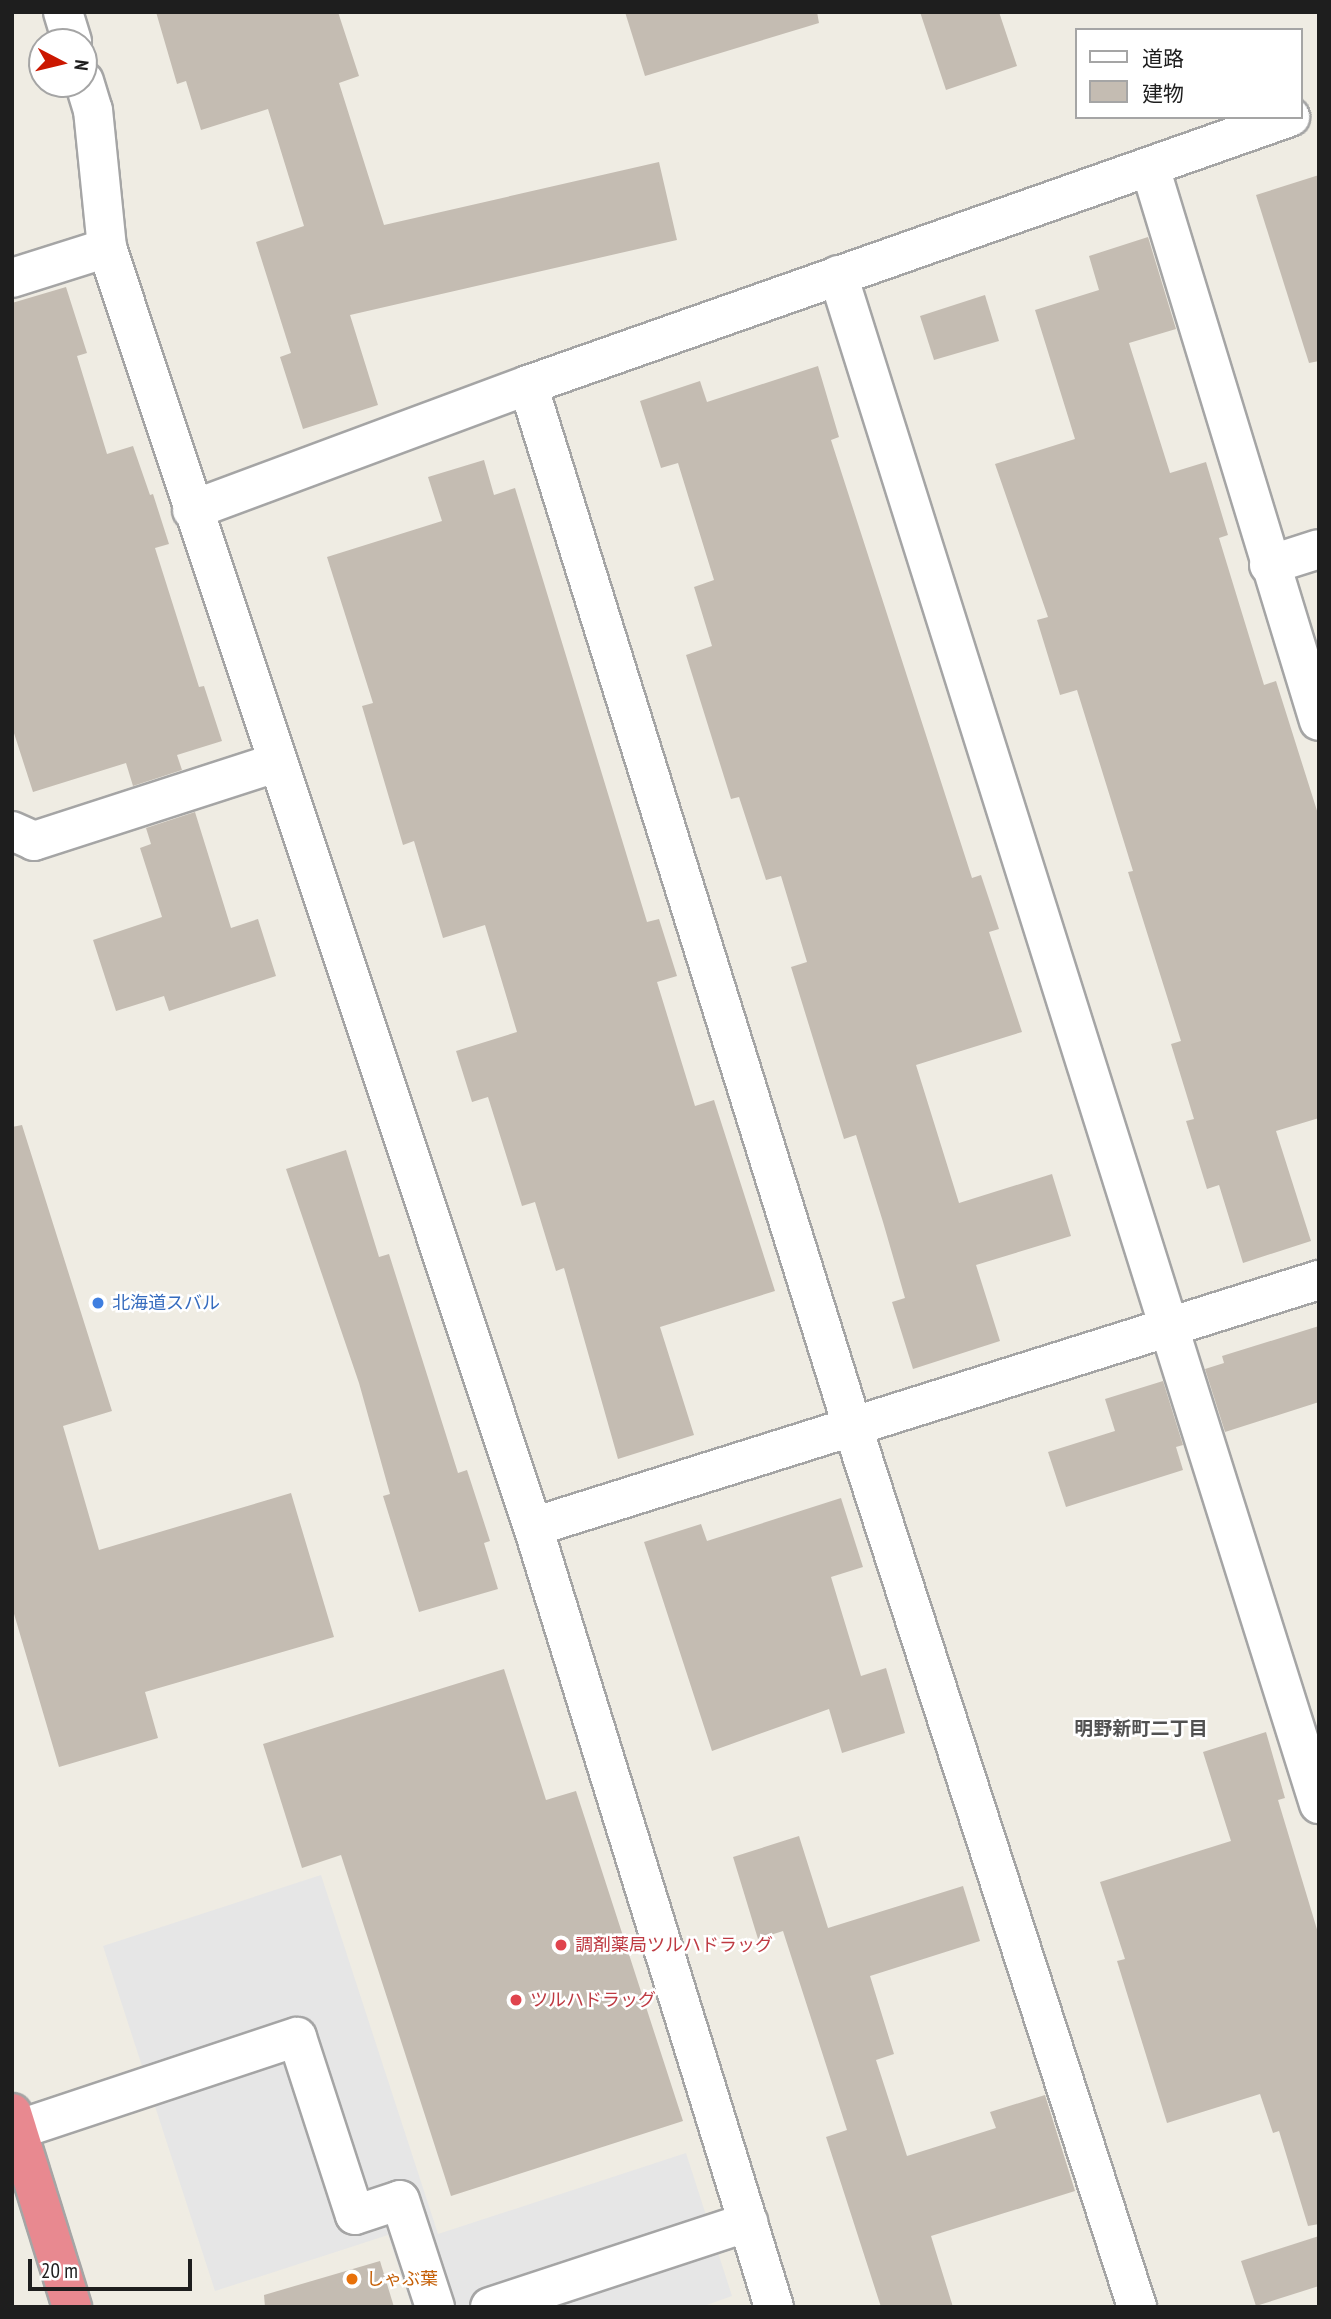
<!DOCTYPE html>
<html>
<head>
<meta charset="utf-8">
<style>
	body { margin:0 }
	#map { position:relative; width:1331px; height:2319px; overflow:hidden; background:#efece3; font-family:"PT Sans Narrow","Noto Sans JP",sans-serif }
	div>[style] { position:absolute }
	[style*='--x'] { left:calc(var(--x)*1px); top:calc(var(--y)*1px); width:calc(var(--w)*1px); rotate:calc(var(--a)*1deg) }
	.parking>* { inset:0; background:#e6e6e6 }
	.building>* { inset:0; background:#c4bcb2 }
	.roads { filter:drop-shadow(2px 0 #a5a5a5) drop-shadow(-2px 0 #a5a5a5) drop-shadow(0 2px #a5a5a5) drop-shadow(0 -2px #a5a5a5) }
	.minor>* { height:38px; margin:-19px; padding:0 19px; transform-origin:19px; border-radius:19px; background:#fff }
	.highway>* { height:38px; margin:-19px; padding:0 19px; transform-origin:19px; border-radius:19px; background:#e88990 }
	.dots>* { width:19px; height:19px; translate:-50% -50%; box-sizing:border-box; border:4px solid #fff; border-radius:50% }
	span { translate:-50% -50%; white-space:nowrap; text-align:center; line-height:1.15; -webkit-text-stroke:5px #fff; paint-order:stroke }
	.shop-label { font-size:18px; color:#366cbe }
	.left { translate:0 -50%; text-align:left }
	.health-label { font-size:18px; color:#be3a42 }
	.food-label { font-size:18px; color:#c56008 }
	.neighbourhood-label { font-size:19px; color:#515151; font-weight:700 }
	.frame { position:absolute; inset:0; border:14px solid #1e1e1e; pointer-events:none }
	.legend { position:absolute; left:1075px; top:28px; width:228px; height:91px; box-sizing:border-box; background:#fff; border:2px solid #a5a5a5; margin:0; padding:9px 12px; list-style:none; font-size:21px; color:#1e1e1e }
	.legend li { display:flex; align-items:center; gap:14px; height:35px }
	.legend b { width:35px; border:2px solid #a5a5a5 }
	.north { position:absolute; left:28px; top:28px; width:70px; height:70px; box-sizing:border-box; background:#fff; border:2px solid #a5a5a5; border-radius:50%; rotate:97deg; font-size:19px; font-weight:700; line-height:28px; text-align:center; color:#1e1e1e }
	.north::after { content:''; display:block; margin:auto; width:24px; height:32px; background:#cb1700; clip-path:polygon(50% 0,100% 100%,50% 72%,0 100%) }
	.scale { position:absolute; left:28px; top:2259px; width:164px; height:32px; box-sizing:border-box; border:4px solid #1e1e1e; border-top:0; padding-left:9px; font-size:21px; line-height:24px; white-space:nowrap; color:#1e1e1e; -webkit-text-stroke:5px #fff; paint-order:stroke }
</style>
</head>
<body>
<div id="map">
	<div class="parking">
		<i style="clip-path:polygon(321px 1875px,438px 2234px,686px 2153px,732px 2296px,701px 2307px,412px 2307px,388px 2235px,215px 2291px,103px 1946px)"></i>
	</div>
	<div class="building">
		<i style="clip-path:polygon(156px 12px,338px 12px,359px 76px,339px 83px,384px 225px,659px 162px,677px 240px,350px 315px,378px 405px,303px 429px,280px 357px,291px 353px,256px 242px,304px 226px,268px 109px,201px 130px,186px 81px,177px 84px)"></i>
		<i style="clip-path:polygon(625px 12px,817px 12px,819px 23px,645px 76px)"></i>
		<i style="clip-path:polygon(920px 12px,999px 12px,1017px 66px,946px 90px)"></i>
		<i style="clip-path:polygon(1319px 175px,1319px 361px,1309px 363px,1256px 195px)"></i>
		<i style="clip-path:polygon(1148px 237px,1176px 329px,1129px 343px,1170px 473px,1206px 462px,1228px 535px,1219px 538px,1264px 685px,1276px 681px,1319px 817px,1319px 1118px,1276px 1131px,1311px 1241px,1243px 1263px,1219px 1185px,1207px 1189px,1186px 1121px,1194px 1119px,1171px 1044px,1181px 1041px,1128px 872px,1133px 871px,1077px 690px,1060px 695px,1037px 620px,1048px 617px,995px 464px,1075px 439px,1035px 310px,1099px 290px,1089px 256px)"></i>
		<i style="clip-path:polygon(66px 287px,87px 353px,77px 356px,107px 454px,133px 446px,150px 495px,153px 494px,169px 544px,155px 548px,199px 687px,204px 686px,222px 741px,177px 755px,182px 770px,133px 786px,126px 763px,33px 792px,12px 727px,12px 303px)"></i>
		<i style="clip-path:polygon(985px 295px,999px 341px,934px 360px,920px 316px)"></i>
		<i style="clip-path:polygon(818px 366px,839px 437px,831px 440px,972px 878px,981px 875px,999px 929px,989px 932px,1022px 1032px,916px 1065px,959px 1203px,1052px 1174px,1071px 1236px,976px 1265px,1000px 1341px,913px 1369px,892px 1302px,905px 1298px,883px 1222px,856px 1135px,844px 1139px,791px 967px,807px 962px,781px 876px,766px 880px,739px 797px,731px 799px,686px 655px,712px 646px,694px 587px,714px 580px,678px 463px,661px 468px,640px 401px,700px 381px,707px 402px)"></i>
		<i style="clip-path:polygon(484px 460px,494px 495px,515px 488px,647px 922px,659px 919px,677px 976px,657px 982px,695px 1106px,714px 1100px,775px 1291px,660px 1327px,694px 1435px,618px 1459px,564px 1268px,556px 1271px,535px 1202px,522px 1206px,488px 1097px,472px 1102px,456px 1051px,517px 1032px,485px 925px,443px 938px,414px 841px,403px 845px,362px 706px,373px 703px,327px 557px,442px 521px,428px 477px)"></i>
		<i style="clip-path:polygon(195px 812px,231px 928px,258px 919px,276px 976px,169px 1011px,164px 996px,116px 1011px,93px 940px,162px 917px,140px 848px,151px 844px,146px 828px)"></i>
		<i style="clip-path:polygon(22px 1125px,112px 1411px,63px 1426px,99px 1550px,291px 1493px,334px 1637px,145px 1692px,158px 1738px,59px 1767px,12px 1607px,12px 1127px)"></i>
		<i style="clip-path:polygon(346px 1150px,379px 1257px,389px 1254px,458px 1473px,467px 1470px,490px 1541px,484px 1543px,498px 1589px,419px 1612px,383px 1496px,390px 1494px,359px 1383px,286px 1169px)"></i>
		<i style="clip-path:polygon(1319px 1326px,1319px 1402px,1225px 1432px,1205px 1369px,1224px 1363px,1222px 1356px)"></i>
		<i style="clip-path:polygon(1163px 1381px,1183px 1445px,1176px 1447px,1183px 1470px,1066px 1507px,1048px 1452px,1115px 1431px,1105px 1399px)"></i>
		<i style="clip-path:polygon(841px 1498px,863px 1567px,831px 1577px,861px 1676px,886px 1668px,905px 1733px,842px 1753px,829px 1709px,712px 1751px,644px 1542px,701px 1524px,707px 1541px)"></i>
		<i style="clip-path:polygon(504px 1669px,546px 1800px,576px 1791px,683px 2121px,451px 2196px,341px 1855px,302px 1868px,263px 1744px)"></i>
		<i style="clip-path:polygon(1266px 1732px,1285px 1798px,1278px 1800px,1319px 1936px,1319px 2224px,1308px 2226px,1279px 2131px,1273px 2133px,1260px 2094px,1167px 2123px,1117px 1961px,1125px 1959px,1100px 1882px,1231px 1841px,1203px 1752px)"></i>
		<i style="clip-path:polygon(799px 1836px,828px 1928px,963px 1886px,980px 1941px,870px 1976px,894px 2054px,876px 2060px,907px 2156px,996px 2128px,990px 2112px,1045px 2095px,1075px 2191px,931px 2236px,953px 2307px,881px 2307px,826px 2137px,847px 2130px,783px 1931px,758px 1939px,733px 1857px)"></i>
		<i style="clip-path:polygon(1319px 2236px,1319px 2286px,1256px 2306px,1241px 2261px)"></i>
		<i style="clip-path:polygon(380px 2261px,394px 2307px,265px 2307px,264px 2295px)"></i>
	</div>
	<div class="roads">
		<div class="minor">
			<i style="--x:63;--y:12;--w:31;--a:73"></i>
			<i style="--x:84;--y:81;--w:30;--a:73"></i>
			<i style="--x:93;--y:110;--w:139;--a:84.2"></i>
			<i style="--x:107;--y:248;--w:1348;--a:71.58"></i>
			<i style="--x:533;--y:1527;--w:816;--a:72.83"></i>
			<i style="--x:1150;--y:167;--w:579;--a:73.04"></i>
			<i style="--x:838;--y:275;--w:1603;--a:72.54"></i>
			<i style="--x:12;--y:278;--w:100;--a:-17.5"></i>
			<i style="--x:528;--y:385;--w:1089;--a:72.7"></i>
			<i style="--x:852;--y:1425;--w:927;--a:72.09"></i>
			<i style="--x:192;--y:510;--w:358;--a:-20.4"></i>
			<i style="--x:528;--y:385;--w:808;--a:-19.38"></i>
			<i style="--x:1269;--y:565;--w:52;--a:-17.7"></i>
			<i style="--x:12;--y:831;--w:24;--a:24"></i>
			<i style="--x:34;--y:841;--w:254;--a:-17.9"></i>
			<i style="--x:533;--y:1527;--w:824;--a:-17.45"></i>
			<i style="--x:17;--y:2130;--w:295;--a:-18.4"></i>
			<i style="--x:297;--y:2037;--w:187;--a:72"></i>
			<i style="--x:355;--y:2215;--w:47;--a:-18.4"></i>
			<i style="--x:400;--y:2200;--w:113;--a:71.9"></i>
			<i style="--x:490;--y:2307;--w:272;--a:-18.2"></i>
		</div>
		<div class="highway">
			<i style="--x:12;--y:2113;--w:203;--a:72.8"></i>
		</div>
	</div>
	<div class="dots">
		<i style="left:98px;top:1303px;background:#3f7fe0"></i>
		<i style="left:561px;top:1945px;background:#e0444e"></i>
		<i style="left:516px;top:2000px;background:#e0444e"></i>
		<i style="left:352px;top:2279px;background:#e8710a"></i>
	</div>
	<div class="shop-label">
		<span class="left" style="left:112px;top:1303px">北海道スバル</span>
	</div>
	<div class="health-label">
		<span class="left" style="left:575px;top:1945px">調剤薬局ツルハドラッグ</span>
		<span class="left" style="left:530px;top:2000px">ツルハドラッグ</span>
	</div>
	<div class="food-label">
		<span class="left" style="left:366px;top:2279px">しゃぶ葉</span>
	</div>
	<div class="neighbourhood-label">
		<span style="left:1141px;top:1729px">明野新町二丁目</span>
	</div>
	<div class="frame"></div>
	<ul class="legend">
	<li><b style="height:9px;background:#fff"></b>道路</li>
	<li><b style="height:19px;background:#c4bcb2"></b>建物</li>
	</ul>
	<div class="north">N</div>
	<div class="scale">20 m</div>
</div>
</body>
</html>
